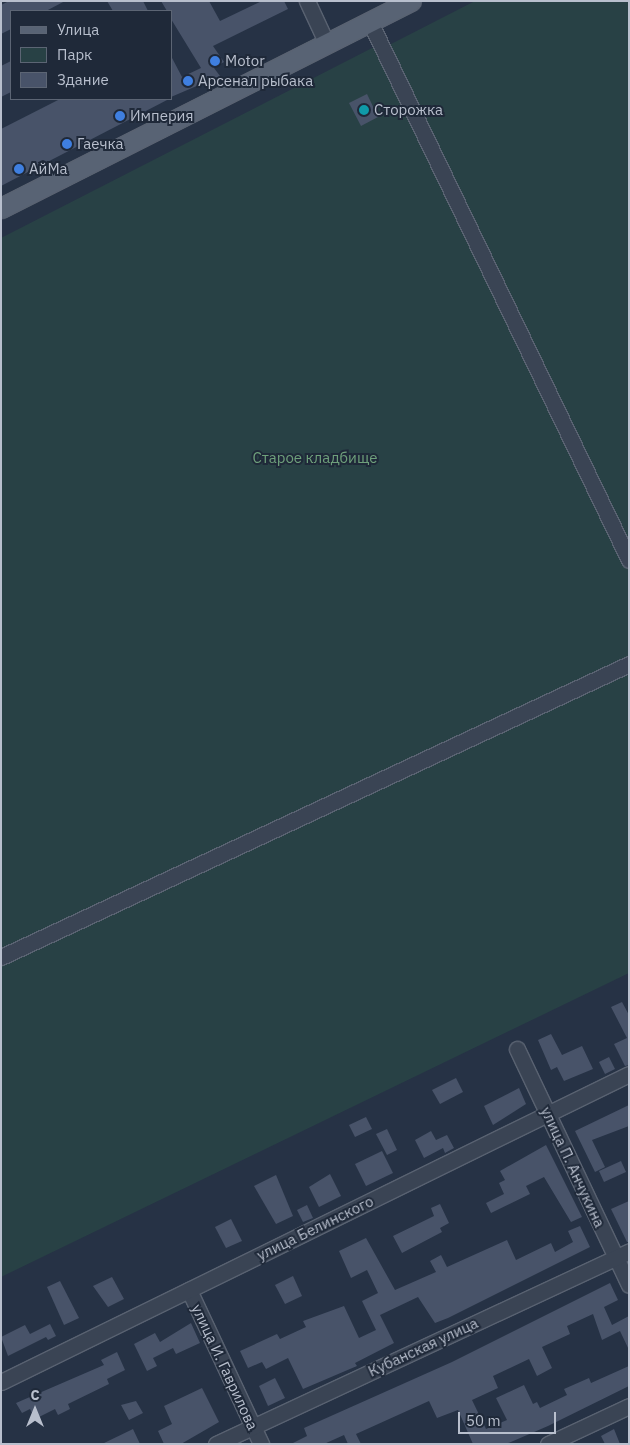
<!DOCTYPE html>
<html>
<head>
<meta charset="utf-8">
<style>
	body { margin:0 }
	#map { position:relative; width:630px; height:1445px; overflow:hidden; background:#263245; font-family:"IBM Plex Sans",sans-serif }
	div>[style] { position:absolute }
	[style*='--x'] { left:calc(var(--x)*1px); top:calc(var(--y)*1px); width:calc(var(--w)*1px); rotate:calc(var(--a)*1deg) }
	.green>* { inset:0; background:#284145 }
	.building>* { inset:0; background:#485369 }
	.roads { filter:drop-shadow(1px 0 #596271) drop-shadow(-1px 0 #596271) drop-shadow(0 1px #596271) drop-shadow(0 -1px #596271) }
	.minor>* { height:15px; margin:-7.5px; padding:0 7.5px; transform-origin:7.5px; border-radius:7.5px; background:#3a4454 }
	.major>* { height:19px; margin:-9.5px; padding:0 9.5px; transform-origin:9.5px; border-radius:9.5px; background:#586374 }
	.dots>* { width:14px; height:14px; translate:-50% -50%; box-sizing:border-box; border:2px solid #1f2939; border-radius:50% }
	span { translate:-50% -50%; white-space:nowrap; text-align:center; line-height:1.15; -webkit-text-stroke:4px #1f2939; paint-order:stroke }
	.poi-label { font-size:15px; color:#b8bfcd }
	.left { translate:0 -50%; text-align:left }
	.park-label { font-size:15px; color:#6ea07b }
	.street-label { font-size:15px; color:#b8bfcd }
	.frame { position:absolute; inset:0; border:2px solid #b8bfcd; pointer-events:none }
	.legend { position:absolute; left:10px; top:10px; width:162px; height:90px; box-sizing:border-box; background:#1f2939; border:1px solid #5c6574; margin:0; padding:6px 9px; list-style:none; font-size:15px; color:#b8bfcd }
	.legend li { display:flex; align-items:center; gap:10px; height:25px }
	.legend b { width:25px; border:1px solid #5c6574 }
	.north { position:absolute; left:10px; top:1385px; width:50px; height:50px; -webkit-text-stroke:4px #1f2939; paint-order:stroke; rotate:0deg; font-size:14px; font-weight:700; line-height:20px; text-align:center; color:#b8bfcd }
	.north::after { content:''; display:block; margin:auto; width:18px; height:22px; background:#b8bfcd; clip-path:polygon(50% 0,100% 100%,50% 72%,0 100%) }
	.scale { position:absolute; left:458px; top:1412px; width:98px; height:22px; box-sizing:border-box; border:2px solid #b8bfcd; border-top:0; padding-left:6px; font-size:15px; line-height:18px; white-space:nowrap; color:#b8bfcd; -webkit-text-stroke:4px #1f2939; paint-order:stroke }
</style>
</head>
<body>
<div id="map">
	<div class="green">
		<i style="clip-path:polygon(475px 1px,629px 1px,629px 973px,1px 1277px,1px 238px,372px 48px,391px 44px)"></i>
	</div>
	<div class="building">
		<i style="clip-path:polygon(9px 1px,65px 1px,46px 11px,11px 11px,11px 29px,1px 34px,1px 5px)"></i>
		<i style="clip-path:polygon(107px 1px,143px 1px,148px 11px,113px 11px)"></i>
		<i style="clip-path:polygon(161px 1px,209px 1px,220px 21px,262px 1px,284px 1px,288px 9px,213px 46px,224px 62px,214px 68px,220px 76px,171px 97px,171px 56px,182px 77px,201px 68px,171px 19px,171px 11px,167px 11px)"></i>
		<i style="clip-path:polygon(11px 61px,11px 92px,1px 97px,1px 66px)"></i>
		<i style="clip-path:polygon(367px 94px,378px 117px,361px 126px,349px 103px)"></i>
		<i style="clip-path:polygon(60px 99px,169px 99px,1px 186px,1px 129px)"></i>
		<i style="clip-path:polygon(622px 1002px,629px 1015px,629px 1065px,625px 1066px,614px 1044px,627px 1038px,611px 1007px)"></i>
		<i style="clip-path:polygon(551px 1034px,562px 1055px,582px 1046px,593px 1069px,564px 1081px,557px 1067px,551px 1070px,538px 1040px)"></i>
		<i style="clip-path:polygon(609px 1057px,615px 1069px,605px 1074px,599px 1062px)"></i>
		<i style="clip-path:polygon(456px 1078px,463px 1092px,440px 1104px,432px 1090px)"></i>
		<i style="clip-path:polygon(519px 1088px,526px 1104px,493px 1125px,484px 1106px)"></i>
		<i style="clip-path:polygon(629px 1105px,629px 1126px,592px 1140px,605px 1167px,595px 1172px,575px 1131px)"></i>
		<i style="clip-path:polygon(366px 1117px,372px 1129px,355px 1137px,349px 1125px)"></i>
		<i style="clip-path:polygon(387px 1129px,397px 1150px,387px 1155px,376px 1134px)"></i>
		<i style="clip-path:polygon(431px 1131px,436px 1140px,447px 1135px,454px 1148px,445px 1153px,443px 1148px,424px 1158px,415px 1140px)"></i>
		<i style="clip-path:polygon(546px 1145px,582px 1217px,571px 1222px,544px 1177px,526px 1186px,530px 1194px,491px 1213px,486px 1203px,504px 1194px,499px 1183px,505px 1180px,500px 1171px)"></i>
		<i style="clip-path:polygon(382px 1151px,393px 1173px,366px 1186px,355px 1164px)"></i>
		<i style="clip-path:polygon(621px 1161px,626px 1172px,604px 1182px,599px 1171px)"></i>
		<i style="clip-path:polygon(330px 1174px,341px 1196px,319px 1207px,309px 1187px)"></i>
		<i style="clip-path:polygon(276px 1175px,293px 1216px,276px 1224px,254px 1186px)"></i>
		<i style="clip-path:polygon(629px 1201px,629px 1242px,627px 1242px,611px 1209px)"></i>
		<i style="clip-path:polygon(440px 1204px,449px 1223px,440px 1228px,442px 1232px,402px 1253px,393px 1236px,434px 1216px,431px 1208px)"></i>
		<i style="clip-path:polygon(307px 1205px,313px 1218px,303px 1222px,297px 1210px)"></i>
		<i style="clip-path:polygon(231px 1219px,242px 1241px,226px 1248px,215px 1227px)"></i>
		<i style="clip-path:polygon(580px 1226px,590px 1247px,448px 1318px,435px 1323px,418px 1297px,380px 1315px,394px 1343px,355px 1363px,357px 1366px,303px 1389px,288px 1358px,266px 1369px,262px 1362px,248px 1368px,240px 1351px,277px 1334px,280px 1339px,306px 1327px,303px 1321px,344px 1306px,359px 1338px,376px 1330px,362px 1301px,378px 1293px,367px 1270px,351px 1278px,339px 1251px,366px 1238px,395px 1290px,436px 1272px,430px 1261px,441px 1255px,447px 1267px,507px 1240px,516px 1260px,551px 1243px,555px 1252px,573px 1242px,568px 1231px)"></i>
		<i style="clip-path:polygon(293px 1276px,302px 1296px,285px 1304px,275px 1285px)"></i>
		<i style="clip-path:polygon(112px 1277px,124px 1299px,108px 1307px,93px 1286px)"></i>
		<i style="clip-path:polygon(60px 1281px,79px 1318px,64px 1325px,47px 1287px)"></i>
		<i style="clip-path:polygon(610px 1283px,618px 1300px,604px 1307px,612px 1325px,629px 1316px,629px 1350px,620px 1331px,602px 1340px,593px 1314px,567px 1326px,570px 1334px,542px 1347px,552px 1368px,537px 1376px,529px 1359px,493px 1376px,498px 1388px,472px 1400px,486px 1429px,507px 1420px,496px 1398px,524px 1385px,533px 1404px,537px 1402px,540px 1408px,567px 1395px,564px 1389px,589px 1378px,591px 1383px,629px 1366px,629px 1386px,548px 1426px,506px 1444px,473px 1444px,458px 1410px,437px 1418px,429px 1401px,356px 1434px,361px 1444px,348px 1444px,344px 1435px,324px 1444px,291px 1444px,307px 1436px,304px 1428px,452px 1362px)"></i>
		<i style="clip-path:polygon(191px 1323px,200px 1343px,176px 1354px,173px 1348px,153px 1358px,157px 1366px,147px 1371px,134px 1344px,155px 1333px,160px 1342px)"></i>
		<i style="clip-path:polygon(50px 1324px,56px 1336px,48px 1340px,46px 1337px,8px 1356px,1px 1337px,25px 1325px,30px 1334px)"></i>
		<i style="clip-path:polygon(117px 1352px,125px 1370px,107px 1379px,109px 1384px,68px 1404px,70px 1409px,58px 1415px,55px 1409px,35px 1419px,30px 1409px,22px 1413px,16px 1403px,104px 1365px,101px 1360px)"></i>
		<i style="clip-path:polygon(275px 1378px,285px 1398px,268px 1406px,259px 1386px)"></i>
		<i style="clip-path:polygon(202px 1388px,219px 1422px,181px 1444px,164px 1444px,158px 1431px,172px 1424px,164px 1406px)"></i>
		<i style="clip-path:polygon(136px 1401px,143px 1413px,129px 1420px,121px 1405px)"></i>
		<i style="clip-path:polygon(133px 1429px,140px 1444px,102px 1444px)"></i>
		<i style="clip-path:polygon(614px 1429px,620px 1444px,605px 1444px,601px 1436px)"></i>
	</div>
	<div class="roads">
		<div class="minor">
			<i style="--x:307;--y:1;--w:47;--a:65.1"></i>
			<i style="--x:370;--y:22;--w:597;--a:64.29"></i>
			<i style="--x:1;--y:957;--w:693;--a:-25.01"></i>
			<i style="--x:517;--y:1049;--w:261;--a:64.6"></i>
			<i style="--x:189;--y:1290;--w:170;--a:64.9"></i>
			<i style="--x:1;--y:1382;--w:699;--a:-26.13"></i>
			<i style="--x:216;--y:1444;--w:456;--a:-25"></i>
			<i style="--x:548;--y:1444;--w:89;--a:-25.1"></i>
		</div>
		<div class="major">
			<i style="--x:1;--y:208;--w:459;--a:-26.8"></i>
		</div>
	</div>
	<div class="dots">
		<i style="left:215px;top:61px;background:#3f7fe0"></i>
		<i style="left:188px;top:81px;background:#3f7fe0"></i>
		<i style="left:364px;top:110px;background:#0f9aa8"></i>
		<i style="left:120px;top:116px;background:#3f7fe0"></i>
		<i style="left:67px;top:144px;background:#3f7fe0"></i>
		<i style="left:19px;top:169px;background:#3f7fe0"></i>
	</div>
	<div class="poi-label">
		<span class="left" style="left:225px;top:61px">Motor</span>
		<span class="left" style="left:198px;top:81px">Арсенал рыбака</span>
		<span class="left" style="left:374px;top:110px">Сторожка</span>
		<span class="left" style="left:130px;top:116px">Империя</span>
		<span class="left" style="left:77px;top:144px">Гаечка</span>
		<span class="left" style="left:29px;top:169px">АйМа</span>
	</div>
	<div class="park-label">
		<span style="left:315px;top:458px">Старое кладбище</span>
	</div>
	<div class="street-label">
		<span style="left:573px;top:1167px;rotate:65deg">улица П. Анчукина</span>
		<span style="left:315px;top:1228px;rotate:-26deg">улица Белинского</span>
		<span style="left:423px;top:1347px;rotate:-25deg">Кубанская улица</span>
		<span style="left:225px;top:1367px;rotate:65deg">улица И. Гаврилова</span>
	</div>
	<div class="frame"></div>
	<ul class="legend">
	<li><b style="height:6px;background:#586374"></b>Улица</li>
	<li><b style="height:14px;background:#284145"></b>Парк</li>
	<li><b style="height:14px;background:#485369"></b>Здание</li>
	</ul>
	<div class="north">С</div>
	<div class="scale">50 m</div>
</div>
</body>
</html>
